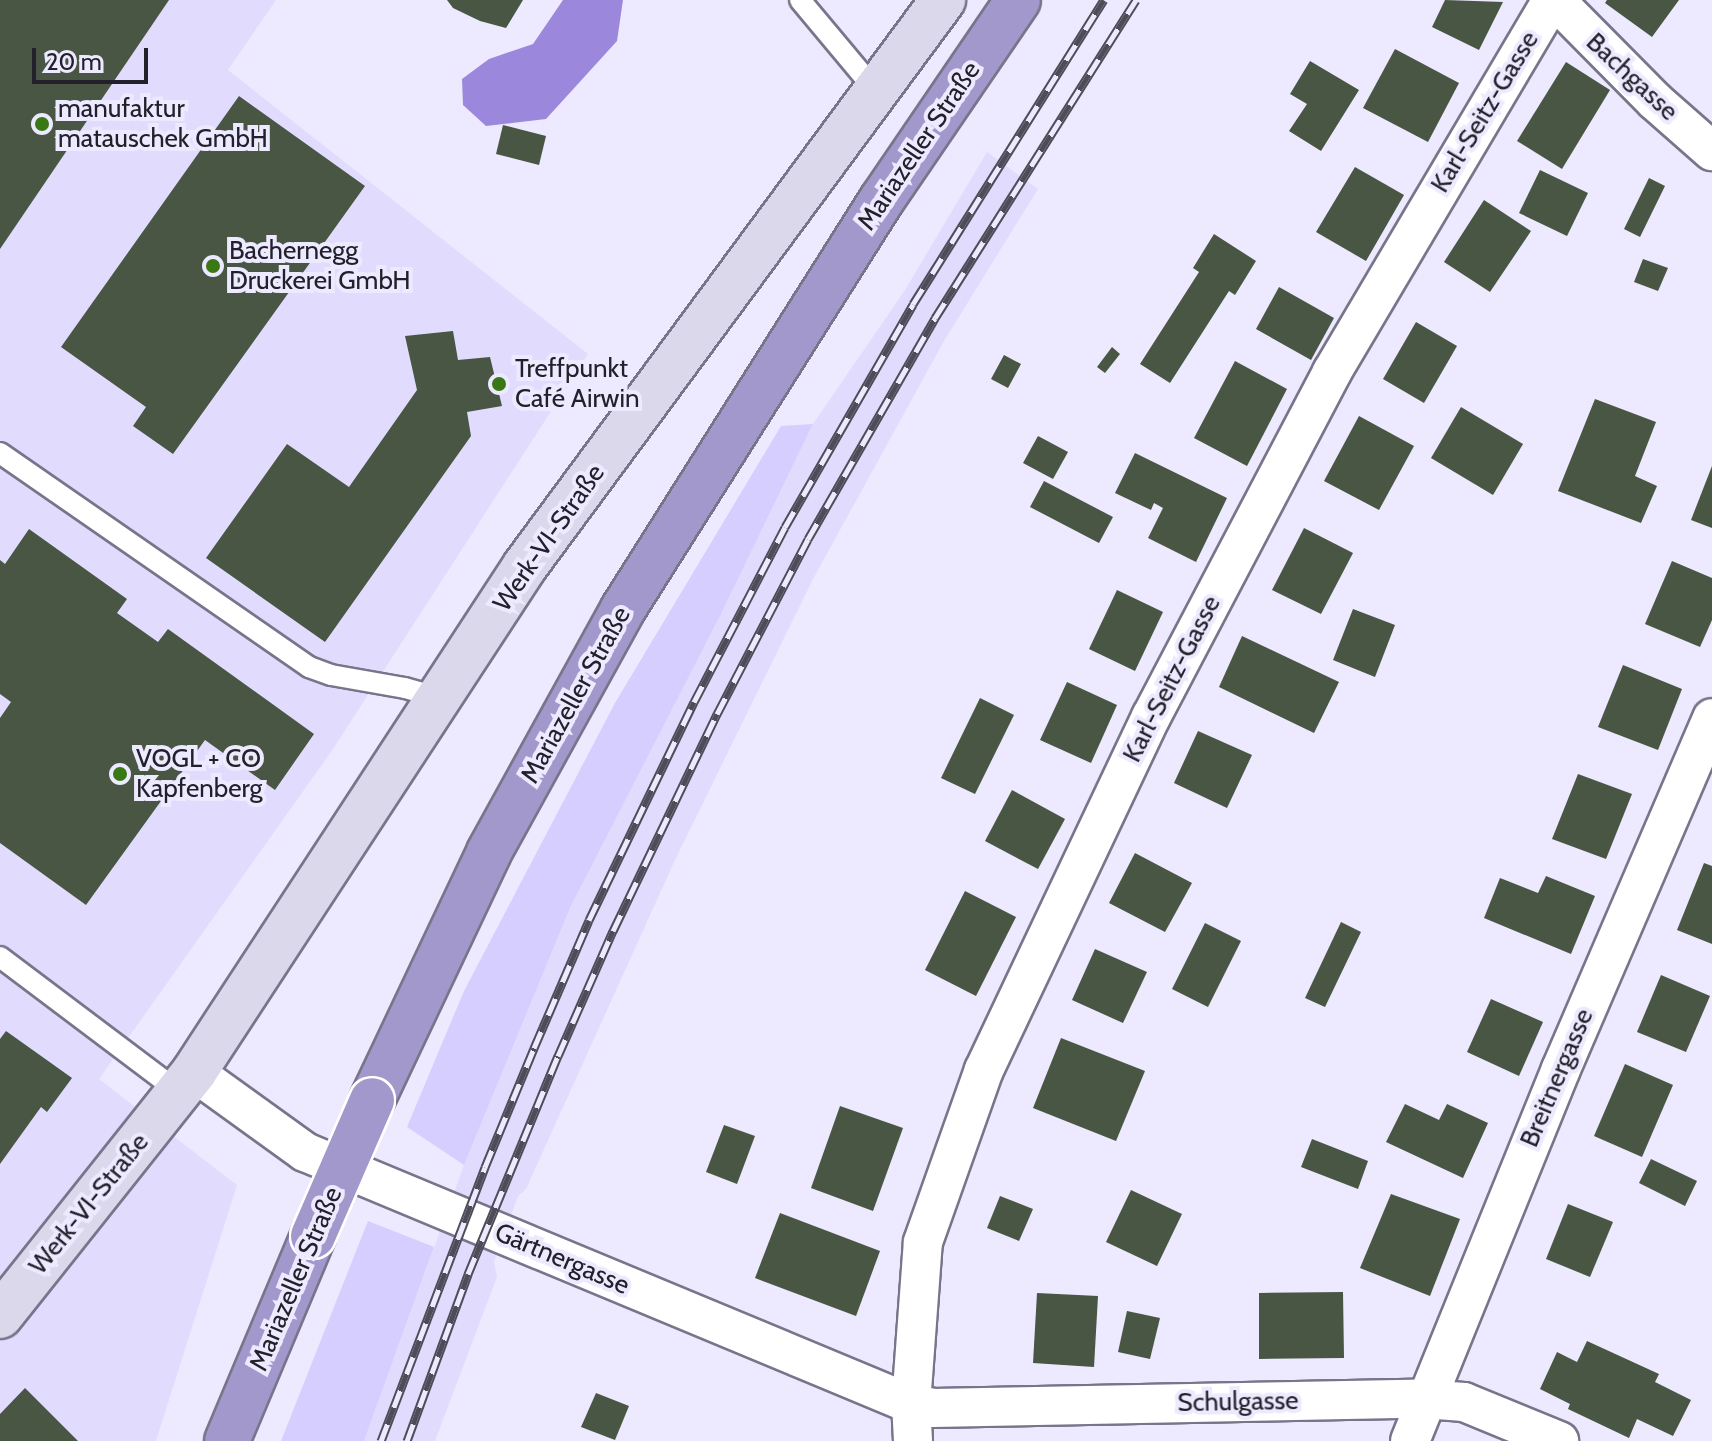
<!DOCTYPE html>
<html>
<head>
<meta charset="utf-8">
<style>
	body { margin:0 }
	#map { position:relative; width:1712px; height:1441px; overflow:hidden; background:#ede9fe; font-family:Cabin,sans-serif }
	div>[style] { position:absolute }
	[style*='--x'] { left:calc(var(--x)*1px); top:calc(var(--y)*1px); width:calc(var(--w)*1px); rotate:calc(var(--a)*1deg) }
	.built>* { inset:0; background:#e1dcfd }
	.green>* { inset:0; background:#d6cefe }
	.water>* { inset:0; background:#9b88dd }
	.building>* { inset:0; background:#485643 }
	.roads { filter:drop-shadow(2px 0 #78758b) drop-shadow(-2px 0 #78758b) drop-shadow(0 2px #78758b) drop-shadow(0 -2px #78758b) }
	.service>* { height:20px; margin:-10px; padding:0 10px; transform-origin:10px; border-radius:10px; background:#fff }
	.minor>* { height:38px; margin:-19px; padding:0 19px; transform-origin:19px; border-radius:19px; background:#fff }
	.secondary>* { height:44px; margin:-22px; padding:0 22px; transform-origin:22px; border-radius:22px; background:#dcd8ec }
	.trunk>* { height:44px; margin:-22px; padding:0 22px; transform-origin:22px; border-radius:22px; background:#a298cb }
	.rail>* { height:9px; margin-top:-4.5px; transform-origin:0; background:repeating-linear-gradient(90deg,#ede9fe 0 18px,#4e4c58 0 36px); box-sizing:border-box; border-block:2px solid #4e4c58 }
	.bridges { filter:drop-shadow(2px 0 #fff) drop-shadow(-2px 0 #fff) drop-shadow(0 2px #fff) drop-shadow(0 -2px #fff) }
	.trunk-bridge>* { height:44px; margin:-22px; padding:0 22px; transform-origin:22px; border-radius:22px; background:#a298cb }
	.dots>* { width:22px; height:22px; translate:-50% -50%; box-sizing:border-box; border:4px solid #ede9fe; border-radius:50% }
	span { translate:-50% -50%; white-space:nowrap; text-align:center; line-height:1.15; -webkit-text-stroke:8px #ede9fe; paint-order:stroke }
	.street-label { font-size:26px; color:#22202a }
	.poi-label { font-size:26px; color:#22202a }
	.left { translate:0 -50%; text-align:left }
	.scale { position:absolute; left:32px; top:48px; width:116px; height:36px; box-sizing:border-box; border:4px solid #22202a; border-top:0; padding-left:10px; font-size:24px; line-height:28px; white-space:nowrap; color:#22202a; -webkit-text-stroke:6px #ede9fe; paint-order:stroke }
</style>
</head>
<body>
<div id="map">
	<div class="built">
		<i style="clip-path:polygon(0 0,276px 0,228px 70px,588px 354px,333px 749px,99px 1079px,237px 1185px,156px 1441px,0 1441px)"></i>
		<i style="clip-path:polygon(987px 152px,1038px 189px,944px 341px,813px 579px,675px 860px,526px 1189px,518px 1196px,494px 1262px,497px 1277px,435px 1441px,364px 1441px,464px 1165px,570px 908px,720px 616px,813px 424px,905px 290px)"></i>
	</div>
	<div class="green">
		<i style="clip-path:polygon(813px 424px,720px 616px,570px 908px,464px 1165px,407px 1127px,464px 991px,615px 703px,781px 426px)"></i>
		<i style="clip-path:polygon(368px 1221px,434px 1247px,364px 1441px,281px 1441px)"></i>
	</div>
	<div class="water">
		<i style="clip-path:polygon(563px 0,623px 0,617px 41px,546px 119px,486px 126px,463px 105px,462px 79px,489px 59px,533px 44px)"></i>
	</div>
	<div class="building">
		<i style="clip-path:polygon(0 0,169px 0,0 249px)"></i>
		<i style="clip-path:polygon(447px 0,523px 0,506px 28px,480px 21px,453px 8px)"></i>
		<i style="clip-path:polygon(1445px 0,1503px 2px,1479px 50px,1432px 27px)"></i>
		<i style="clip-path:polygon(1607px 0,1679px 0,1652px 37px,1605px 3px)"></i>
		<i style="clip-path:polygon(1395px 49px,1459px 83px,1428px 142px,1363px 108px)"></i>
		<i style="clip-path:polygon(1310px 61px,1359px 90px,1321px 151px,1289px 131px,1307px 104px,1290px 94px)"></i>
		<i style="clip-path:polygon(1566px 62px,1610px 90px,1562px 169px,1517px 141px)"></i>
		<i style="clip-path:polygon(239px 96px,365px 186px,173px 454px,133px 426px,146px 407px,61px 347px)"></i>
		<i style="clip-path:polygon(503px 125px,546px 136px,539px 165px,496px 154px)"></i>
		<i style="clip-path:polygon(1355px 167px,1404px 195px,1366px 261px,1316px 232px)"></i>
		<i style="clip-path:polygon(1540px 170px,1588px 193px,1567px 236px,1519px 213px)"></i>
		<i style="clip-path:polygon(1649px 178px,1665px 186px,1640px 237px,1624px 229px)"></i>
		<i style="clip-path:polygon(1484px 200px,1531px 231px,1490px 292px,1444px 262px)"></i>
		<i style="clip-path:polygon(1214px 234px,1256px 261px,1235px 295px,1229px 291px,1170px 383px,1140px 364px,1199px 272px,1193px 268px)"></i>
		<i style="clip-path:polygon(1643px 259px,1668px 268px,1658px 291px,1634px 282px)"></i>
		<i style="clip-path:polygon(1279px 287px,1334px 318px,1311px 360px,1256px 329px)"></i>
		<i style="clip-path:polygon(1416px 322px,1457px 346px,1424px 403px,1383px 379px)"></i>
		<i style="clip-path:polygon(453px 331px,458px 360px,490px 357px,502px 406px,467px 412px,471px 436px,325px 642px,206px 558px,287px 444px,349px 487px,417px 390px,405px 336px)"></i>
		<i style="clip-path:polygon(1112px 347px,1120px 354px,1105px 373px,1097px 367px)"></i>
		<i style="clip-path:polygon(1004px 355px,1021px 364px,1008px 388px,991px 379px)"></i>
		<i style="clip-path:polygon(1235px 361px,1287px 389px,1247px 466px,1194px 438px)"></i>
		<i style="clip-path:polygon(1595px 399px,1656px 422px,1635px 476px,1657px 486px,1641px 523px,1558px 491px)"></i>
		<i style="clip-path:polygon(1461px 407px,1523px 444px,1493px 495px,1431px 458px)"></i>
		<i style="clip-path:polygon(1359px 416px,1414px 446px,1379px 510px,1324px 481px)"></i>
		<i style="clip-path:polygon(1038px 436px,1068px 452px,1053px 479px,1023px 463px)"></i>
		<i style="clip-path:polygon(1135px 453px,1227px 498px,1196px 562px,1148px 538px,1163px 508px,1154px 503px,1151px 510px,1115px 493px)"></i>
		<i style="clip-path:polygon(1712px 466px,1712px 528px,1691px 520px)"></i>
		<i style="clip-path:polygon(1044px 481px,1113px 517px,1099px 543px,1030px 507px)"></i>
		<i style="clip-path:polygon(1304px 528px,1353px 553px,1321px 614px,1272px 590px)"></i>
		<i style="clip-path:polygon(29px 529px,127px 599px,117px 613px,158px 642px,168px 629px,314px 734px,275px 790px,205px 740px,86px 905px,0 843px,0 718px,11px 702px,0 694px,0 560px,5px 564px)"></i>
		<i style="clip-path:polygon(1672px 561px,1712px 578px,1712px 620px,1700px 647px,1645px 624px)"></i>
		<i style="clip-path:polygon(1117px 590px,1163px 612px,1135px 671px,1089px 649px)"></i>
		<i style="clip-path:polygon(1353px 609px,1395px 625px,1375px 677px,1333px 660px)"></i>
		<i style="clip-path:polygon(1242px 636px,1339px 682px,1314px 733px,1219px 687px)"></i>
		<i style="clip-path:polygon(1623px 665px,1682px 689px,1658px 750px,1598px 727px)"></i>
		<i style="clip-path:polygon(1067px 682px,1117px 705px,1091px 763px,1040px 740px)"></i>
		<i style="clip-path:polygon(980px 698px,1014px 715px,975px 794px,941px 778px)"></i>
		<i style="clip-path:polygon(1198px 731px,1252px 755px,1227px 808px,1174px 783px)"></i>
		<i style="clip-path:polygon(1578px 774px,1632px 794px,1606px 859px,1552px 839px)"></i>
		<i style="clip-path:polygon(1012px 790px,1065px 819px,1038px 869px,985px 841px)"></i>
		<i style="clip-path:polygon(1135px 853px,1192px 883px,1165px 932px,1109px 903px)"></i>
		<i style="clip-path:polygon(1704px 863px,1712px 866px,1712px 944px,1677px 930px)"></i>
		<i style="clip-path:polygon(1546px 876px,1595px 896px,1571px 954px,1484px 918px,1500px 878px,1538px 893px)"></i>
		<i style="clip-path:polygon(965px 891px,1016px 917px,976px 996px,925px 970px)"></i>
		<i style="clip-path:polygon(1341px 922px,1361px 932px,1325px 1007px,1305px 998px)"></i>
		<i style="clip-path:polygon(1205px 923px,1241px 941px,1208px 1007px,1172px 989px)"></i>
		<i style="clip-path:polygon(1095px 949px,1147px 972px,1123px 1023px,1072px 1000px)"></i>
		<i style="clip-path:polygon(1661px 975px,1710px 996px,1686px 1052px,1637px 1032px)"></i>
		<i style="clip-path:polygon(1491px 999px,1543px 1022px,1519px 1076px,1467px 1052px)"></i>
		<i style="clip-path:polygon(6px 1031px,72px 1078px,47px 1112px,41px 1107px,0 1164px,0 1039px)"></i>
		<i style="clip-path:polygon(1061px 1038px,1145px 1071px,1116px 1141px,1033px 1108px)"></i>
		<i style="clip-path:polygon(1625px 1064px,1673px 1085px,1642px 1157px,1594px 1136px)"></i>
		<i style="clip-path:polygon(1405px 1104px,1439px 1120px,1447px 1104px,1488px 1123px,1463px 1178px,1386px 1142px)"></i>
		<i style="clip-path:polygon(840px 1106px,903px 1128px,873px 1211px,811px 1188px)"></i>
		<i style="clip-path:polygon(724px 1125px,755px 1136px,737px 1184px,706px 1172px)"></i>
		<i style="clip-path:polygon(1312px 1139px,1368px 1161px,1358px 1189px,1301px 1167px)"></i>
		<i style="clip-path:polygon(1651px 1159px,1697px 1181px,1685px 1206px,1639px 1183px)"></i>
		<i style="clip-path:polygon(1131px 1190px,1182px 1214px,1157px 1266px,1106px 1242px)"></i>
		<i style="clip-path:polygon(1391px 1194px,1460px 1219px,1430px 1296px,1360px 1268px)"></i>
		<i style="clip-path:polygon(1000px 1196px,1033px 1209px,1019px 1241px,987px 1228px)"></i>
		<i style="clip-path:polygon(1568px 1204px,1613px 1222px,1590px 1277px,1546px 1259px)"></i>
		<i style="clip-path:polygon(780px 1213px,880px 1251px,856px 1316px,755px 1278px)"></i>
		<i style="clip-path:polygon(1343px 1292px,1344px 1358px,1259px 1359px,1259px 1293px)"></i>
		<i style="clip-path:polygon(1037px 1293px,1098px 1296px,1094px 1367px,1033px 1363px)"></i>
		<i style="clip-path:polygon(1127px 1311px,1160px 1318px,1150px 1359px,1118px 1352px)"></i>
		<i style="clip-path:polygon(1587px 1341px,1659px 1374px,1655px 1382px,1691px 1400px,1673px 1436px,1637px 1419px,1629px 1438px,1568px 1409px,1570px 1404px,1540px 1389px,1557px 1352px,1577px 1362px)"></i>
		<i style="clip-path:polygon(25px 1388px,78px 1441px,0 1441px,0 1414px)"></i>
		<i style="clip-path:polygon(596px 1393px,629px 1406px,615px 1440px,581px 1427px)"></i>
	</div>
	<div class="roads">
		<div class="service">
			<i style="--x:800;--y:0;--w:119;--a:50.1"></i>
			<i style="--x:0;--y:453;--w:376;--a:34.7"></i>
			<i style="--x:309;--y:667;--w:23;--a:20"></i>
			<i style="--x:331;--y:675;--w:75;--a:10"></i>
			<i style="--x:405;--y:688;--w:35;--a:16"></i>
			<i style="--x:0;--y:957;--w:224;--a:37"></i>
		</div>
		<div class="minor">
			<i style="--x:1555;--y:0;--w:142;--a:45.3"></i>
			<i style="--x:1655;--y:101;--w:76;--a:41.3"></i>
			<i style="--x:194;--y:1072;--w:137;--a:35.8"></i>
			<i style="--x:305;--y:1152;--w:656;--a:22.58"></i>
			<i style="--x:911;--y:1404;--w:22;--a:10"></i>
			<i style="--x:933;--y:1408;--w:491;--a:-1.1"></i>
			<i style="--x:1424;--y:1399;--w:40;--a:4.3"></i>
			<i style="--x:1464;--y:1402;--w:103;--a:22.3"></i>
			<i style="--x:913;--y:1441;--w:37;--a:-93"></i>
			<i style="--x:911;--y:1404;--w:162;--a:-85.8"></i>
			<i style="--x:923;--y:1242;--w:182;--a:-70.5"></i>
			<i style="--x:984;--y:1070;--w:391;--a:-64.7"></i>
			<i style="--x:1151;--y:717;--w:390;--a:-62.3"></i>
			<i style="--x:1332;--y:372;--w:432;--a:-59.4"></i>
			<i style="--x:1410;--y:1441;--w:401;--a:-67.9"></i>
			<i style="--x:1561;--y:1069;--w:382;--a:-66.7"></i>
		</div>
		<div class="secondary">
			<i style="--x:0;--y:1316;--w:312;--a:-51.5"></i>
			<i style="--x:194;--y:1072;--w:605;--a:-56.81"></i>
			<i style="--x:525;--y:566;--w:704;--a:-53.55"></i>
		</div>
		<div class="trunk">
			<i style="--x:372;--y:1100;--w:274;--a:-64.7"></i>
			<i style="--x:489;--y:852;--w:277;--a:-61.1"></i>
			<i style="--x:623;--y:609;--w:483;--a:-57.7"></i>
			<i style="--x:881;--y:201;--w:243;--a:-55.7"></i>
			<i style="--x:227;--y:1441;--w:222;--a:-67.2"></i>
		</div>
	</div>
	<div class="rail">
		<i style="--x:381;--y:1441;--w:293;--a:-69.2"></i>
		<i style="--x:485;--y:1167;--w:129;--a:-67.6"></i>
		<i style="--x:534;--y:1048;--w:139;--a:-66.7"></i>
		<i style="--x:589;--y:920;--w:242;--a:-64.3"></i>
		<i style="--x:694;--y:702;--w:197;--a:-62.5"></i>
		<i style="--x:785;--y:527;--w:257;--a:-60.1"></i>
		<i style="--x:913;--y:304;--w:359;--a:-57.9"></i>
		<i style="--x:407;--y:1441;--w:178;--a:-69.9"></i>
		<i style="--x:468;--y:1274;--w:236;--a:-67.6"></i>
		<i style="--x:558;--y:1056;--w:137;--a:-66.3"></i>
		<i style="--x:613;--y:931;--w:241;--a:-64.4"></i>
		<i style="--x:717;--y:714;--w:197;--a:-62.5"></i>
		<i style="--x:808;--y:539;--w:255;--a:-60.1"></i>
		<i style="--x:935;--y:318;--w:376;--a:-57.7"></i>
	</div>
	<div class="bridges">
		<div class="trunk-bridge">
			<i style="--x:313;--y:1236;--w:148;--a:-66.5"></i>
		</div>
	</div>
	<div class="dots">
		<i style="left:42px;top:124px;background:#397814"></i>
		<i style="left:213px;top:266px;background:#397814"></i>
		<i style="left:499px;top:384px;background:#397814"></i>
		<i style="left:120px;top:774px;background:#397814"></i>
	</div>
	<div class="street-label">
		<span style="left:1632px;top:77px;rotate:43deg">Bachgasse</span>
		<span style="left:1485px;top:112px;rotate:-59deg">Karl-Seitz-Gasse</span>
		<span style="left:919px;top:146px;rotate:-56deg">Mariazeller Straße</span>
		<span style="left:549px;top:538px;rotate:-55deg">Werk-VI-Straße</span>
		<span style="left:1172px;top:679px;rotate:-63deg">Karl-Seitz-Gasse</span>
		<span style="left:576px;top:695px;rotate:-61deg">Mariazeller Straße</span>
		<span style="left:1557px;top:1078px;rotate:-67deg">Breitnergasse</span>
		<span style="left:89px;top:1204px;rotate:-51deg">Werk-VI-Straße</span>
		<span style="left:562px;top:1259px;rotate:23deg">Gärtnergasse</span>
		<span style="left:296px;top:1279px;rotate:-67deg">Mariazeller Straße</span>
		<span style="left:1238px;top:1402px;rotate:-1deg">Schulgasse</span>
	</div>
	<div class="poi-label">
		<span class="left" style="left:58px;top:124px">manufaktur<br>matauschek GmbH</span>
		<span class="left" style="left:229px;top:266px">Bachernegg<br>Druckerei GmbH</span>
		<span class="left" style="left:515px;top:384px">Treffpunkt<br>Café Airwin</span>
		<span class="left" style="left:136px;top:774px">VOGL + CO<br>Kapfenberg</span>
	</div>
	<div class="scale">20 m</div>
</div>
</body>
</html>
